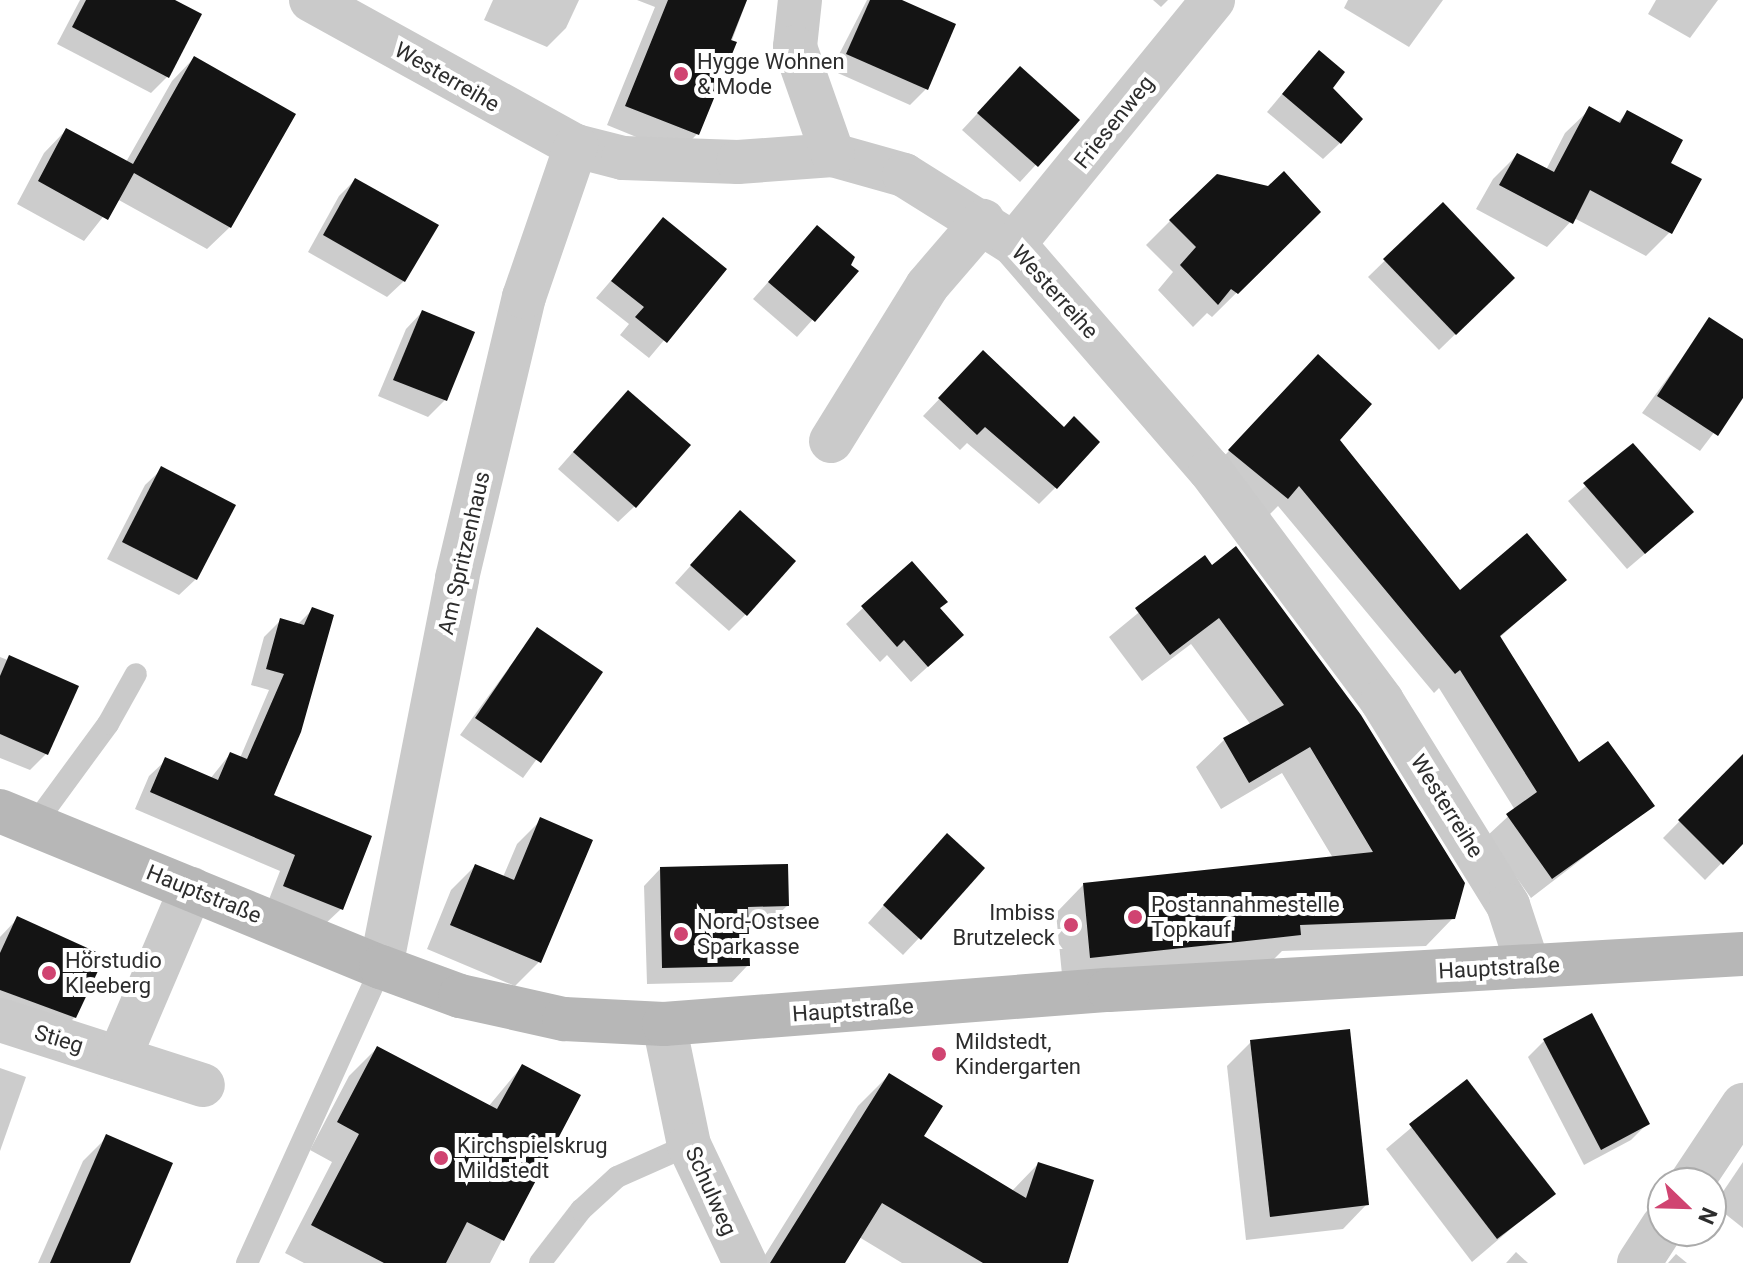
<!DOCTYPE html>
<html>
<head>
<meta charset="utf-8">
<style>
	body { margin:0 }
	#map { position:relative; width:1743px; height:1263px; overflow:hidden; background:#fff; font-family:Roboto,sans-serif }
	div>[style] { position:absolute }
	[style*='--x'] { left:calc(var(--x)*1px); top:calc(var(--y)*1px); width:calc(var(--w)*1px); rotate:calc(var(--a)*1deg) }
	.shadow>* { inset:0; background:#0003 }
	.building>* { inset:0; background:#141414 }
	.lane>* { height:22px; margin:-11px; padding:0 11px; transform-origin:11px; border-radius:11px; background:#cacaca }
	.street>* { height:44px; margin:-22px; padding:0 22px; transform-origin:22px; border-radius:22px; background:#cacaca }
	.secondary>* { height:44px; margin:-22px; padding:0 22px; transform-origin:22px; border-radius:22px; background:#b7b7b7 }
	.dots>* { width:22px; height:22px; translate:-50% -50%; box-sizing:border-box; border:4px solid #fff; border-radius:50% }
	span { translate:-50% -50%; white-space:nowrap; text-align:center; line-height:1.15; -webkit-text-stroke:8px #fff; paint-order:stroke }
	.poi-label { font-size:22px; color:#2d2d2d }
	.left { translate:0 -50%; text-align:left }
	.right { translate:-100% -50%; text-align:right }
	.street-label { font-size:22px; color:#2d2d2d }
	.north { position:absolute; left:1647px; top:1167px; width:80px; height:80px; box-sizing:border-box; background:#fff; border:2px solid #ababab; border-radius:50%; rotate:113deg; font-size:22px; font-weight:700; line-height:32px; text-align:center; color:#2d2d2d }
	.north::after { content:''; display:block; margin:auto; width:28px; height:36px; background:#d04471; clip-path:polygon(50% 0,100% 100%,50% 72%,0 100%) }
</style>
</head>
<body>
<div id="map">
	<div class="shadow">
		<i style="clip-path:polygon(80px 0,170px 0,168px 76px,151px 93px,57px 44px)"></i>
		<i style="clip-path:polygon(493px 0,579px 0,566px 28px,547px 47px,484px 20px)"></i>
		<i style="clip-path:polygon(637px 0,747px 0,697px 134px,678px 154px,607px 125px,655px 7px)"></i>
		<i style="clip-path:polygon(867px 0,897px 0,926px 89px,910px 105px,831px 70px)"></i>
		<i style="clip-path:polygon(1153px 0,1168px 0,1161px 7px)"></i>
		<i style="clip-path:polygon(1348px 0,1443px 0,1409px 47px,1344px 8px)"></i>
		<i style="clip-path:polygon(1656px 0,1718px 0,1690px 38px,1648px 14px)"></i>
		<i style="clip-path:polygon(194px 58px,230px 227px,207px 249px,117px 199px,84px 241px,17px 204px,44px 153px,66px 130px,126px 162px,172px 81px)"></i>
		<i style="clip-path:polygon(1303px 69px,1331px 88px,1340px 143px,1323px 159px,1267px 112px)"></i>
		<i style="clip-path:polygon(1004px 85px,1077px 120px,1020px 182px,962px 130px)"></i>
		<i style="clip-path:polygon(1590px 109px,1617px 123px,1627px 113px,1669px 164px,1670px 232px,1646px 256px,1574px 218px,1547px 247px,1476px 209px,1493px 179px,1517px 155px,1546px 170px,1565px 133px)"></i>
		<i style="clip-path:polygon(355px 180px,404px 281px,387px 297px,308px 252px,339px 196px)"></i>
		<i style="clip-path:polygon(1442px 205px,1513px 278px,1439px 350px,1368px 277px)"></i>
		<i style="clip-path:polygon(1318px 212px,1212px 317px,1207px 313px,1193px 327px,1158px 290px,1173px 272px,1146px 245px,1170px 221px)"></i>
		<i style="clip-path:polygon(663px 220px,724px 269px,649px 358px,620px 335px,629px 324px,596px 298px)"></i>
		<i style="clip-path:polygon(817px 227px,856px 271px,797px 337px,753px 299px)"></i>
		<i style="clip-path:polygon(422px 312px,472px 333px,445px 400px,428px 417px,378px 396px,406px 329px)"></i>
		<i style="clip-path:polygon(1710px 320px,1743px 342px,1743px 394px,1700px 451px,1642px 413px)"></i>
		<i style="clip-path:polygon(967px 370px,1056px 487px,1039px 504px,967px 443px,960px 450px,923px 416px)"></i>
		<i style="clip-path:polygon(1298px 378px,1338px 440px,1460px 592px,1564px 580px,1499px 638px,1578px 765px,1652px 805px,1531px 898px,1487px 836px,1515px 810px,1439px 688px,1434px 693px,1278px 506px,1266px 518px,1209px 472px)"></i>
		<i style="clip-path:polygon(611px 409px,635px 506px,618px 522px,558px 469px)"></i>
		<i style="clip-path:polygon(1633px 446px,1675px 528px,1627px 569px,1568px 501px)"></i>
		<i style="clip-path:polygon(162px 469px,196px 579px,179px 595px,107px 559px,145px 485px)"></i>
		<i style="clip-path:polygon(724px 529px,746px 614px,729px 631px,675px 583px)"></i>
		<i style="clip-path:polygon(1205px 558px,1453px 918px,1426px 946px,1282px 951px,1271px 962px,1063px 985px,1056px 913px,1083px 885px,1333px 858px,1282px 773px,1221px 809px,1196px 767px,1224px 740px,1251px 725px,1191px 644px,1142px 681px,1109px 637px)"></i>
		<i style="clip-path:polygon(863px 608px,938px 609px,945px 651px,911px 682px,887px 655px,880px 662px,846px 624px)"></i>
		<i style="clip-path:polygon(312px 610px,271px 796px,341px 909px,324px 925px,268px 902px,280px 871px,135px 809px,149px 776px,166px 760px,210px 779px,230px 754px,240px 758px,269px 690px,251px 685px,264px 637px,281px 620px,297px 625px)"></i>
		<i style="clip-path:polygon(537px 629px,600px 672px,523px 778px,460px 735px)"></i>
		<i style="clip-path:polygon(0 657px,76px 687px,46px 754px,30px 770px,0 758px)"></i>
		<i style="clip-path:polygon(1732px 768px,1743px 779px,1743px 841px,1705px 880px,1663px 838px)"></i>
		<i style="clip-path:polygon(541px 820px,539px 962px,515px 986px,427px 949px,451px 890px,475px 866px,503px 877px,517px 844px)"></i>
		<i style="clip-path:polygon(931px 852px,919px 938px,903px 955px,868px 923px)"></i>
		<i style="clip-path:polygon(660px 869px,787px 906px,770px 922px,747px 923px,748px 965px,732px 982px,647px 984px,644px 886px)"></i>
		<i style="clip-path:polygon(17px 919px,75px 1017px,58px 1034px,0 1011px,0 937px)"></i>
		<i style="clip-path:polygon(1544px 1041px,1647px 1124px,1631px 1140px,1584px 1165px,1528px 1057px)"></i>
		<i style="clip-path:polygon(1251px 1042px,1367px 1204px,1343px 1229px,1246px 1240px,1227px 1066px)"></i>
		<i style="clip-path:polygon(377px 1048px,488px 1107px,522px 1066px,578px 1095px,490px 1263px,304px 1263px,285px 1253px,332px 1162px,310px 1150px,349px 1076px)"></i>
		<i style="clip-path:polygon(0 1068px,26px 1077px,0 1151px)"></i>
		<i style="clip-path:polygon(889px 1075px,921px 1137px,1011px 1192px,1038px 1164px,1065px 1263px,902px 1263px,859px 1237px,843px 1263px,760px 1263px,858px 1106px)"></i>
		<i style="clip-path:polygon(1467px 1081px,1553px 1193px,1472px 1262px,1386px 1149px)"></i>
		<i style="clip-path:polygon(107px 1137px,128px 1263px,38px 1263px,83px 1161px)"></i>
		<i style="clip-path:polygon(1743px 1162px,1743px 1228px,1714px 1205px)"></i>
		<i style="clip-path:polygon(1516px 1252px,1528px 1263px,1506px 1263px)"></i>
		<i style="clip-path:polygon(1676px 1254px,1687px 1263px,1668px 1263px)"></i>
	</div>
	<div class="building">
		<i style="clip-path:polygon(86px 0,175px 0,202px 14px,169px 78px,72px 27px)"></i>
		<i style="clip-path:polygon(668px 0,747px 0,731px 40px,737px 42px,699px 135px,625px 106px)"></i>
		<i style="clip-path:polygon(870px 0,902px 0,956px 24px,928px 90px,846px 54px)"></i>
		<i style="clip-path:polygon(1319px 50px,1345px 72px,1333px 88px,1363px 119px,1341px 144px,1282px 94px)"></i>
		<i style="clip-path:polygon(194px 56px,296px 114px,231px 228px,134px 173px,108px 220px,38px 181px,66px 128px,133px 164px)"></i>
		<i style="clip-path:polygon(1020px 66px,1080px 120px,1038px 167px,977px 113px)"></i>
		<i style="clip-path:polygon(1589px 106px,1620px 123px,1627px 110px,1683px 140px,1671px 163px,1702px 179px,1672px 234px,1590px 190px,1573px 224px,1499px 185px,1517px 153px,1554px 172px)"></i>
		<i style="clip-path:polygon(1284px 171px,1321px 212px,1238px 294px,1231px 289px,1218px 305px,1180px 265px,1196px 247px,1169px 220px,1217px 174px,1268px 186px)"></i>
		<i style="clip-path:polygon(355px 178px,439px 225px,405px 282px,323px 235px)"></i>
		<i style="clip-path:polygon(1443px 202px,1515px 278px,1456px 335px,1383px 259px)"></i>
		<i style="clip-path:polygon(663px 217px,727px 269px,667px 343px,635px 317px,644px 307px,611px 281px)"></i>
		<i style="clip-path:polygon(817px 225px,855px 257px,851px 265px,859px 271px,815px 322px,768px 282px)"></i>
		<i style="clip-path:polygon(422px 310px,475px 332px,447px 401px,393px 380px)"></i>
		<i style="clip-path:polygon(1709px 317px,1743px 339px,1743px 398px,1718px 436px,1657px 396px)"></i>
		<i style="clip-path:polygon(983px 350px,1064px 427px,1074px 416px,1100px 442px,1057px 489px,985px 427px,977px 435px,938px 398px)"></i>
		<i style="clip-path:polygon(1318px 354px,1372px 404px,1340px 440px,1460px 590px,1527px 533px,1567px 580px,1500px 636px,1579px 762px,1608px 741px,1655px 806px,1552px 879px,1506px 814px,1537px 792px,1460px 670px,1455px 674px,1299px 486px,1288px 499px,1228px 450px)"></i>
		<i style="clip-path:polygon(628px 390px,691px 445px,636px 508px,573px 452px)"></i>
		<i style="clip-path:polygon(1633px 443px,1694px 512px,1645px 554px,1583px 483px)"></i>
		<i style="clip-path:polygon(161px 466px,236px 505px,197px 580px,122px 542px)"></i>
		<i style="clip-path:polygon(740px 510px,796px 561px,747px 616px,690px 565px)"></i>
		<i style="clip-path:polygon(1236px 546px,1361px 715px,1465px 883px,1455px 919px,1300px 925px,1301px 935px,1090px 958px,1083px 883px,1373px 852px,1310px 747px,1249px 783px,1223px 738px,1284px 705px,1219px 618px,1170px 655px,1135px 608px,1205px 555px,1212px 565px)"></i>
		<i style="clip-path:polygon(912px 561px,948px 602px,940px 608px,964px 635px,928px 667px,904px 640px,897px 647px,861px 606px)"></i>
		<i style="clip-path:polygon(312px 607px,334px 615px,301px 732px,274px 795px,372px 836px,343px 910px,283px 886px,295px 855px,150px 792px,165px 757px,218px 780px,230px 752px,247px 759px,284px 674px,266px 669px,280px 618px,304px 625px)"></i>
		<i style="clip-path:polygon(537px 627px,603px 672px,541px 763px,475px 718px)"></i>
		<i style="clip-path:polygon(9px 655px,79px 686px,48px 755px,0 734px,0 676px)"></i>
		<i style="clip-path:polygon(1743px 754px,1743px 844px,1723px 865px,1678px 820px)"></i>
		<i style="clip-path:polygon(540px 817px,593px 840px,541px 963px,450px 925px,475px 864px,514px 880px)"></i>
		<i style="clip-path:polygon(947px 833px,985px 868px,921px 940px,883px 905px)"></i>
		<i style="clip-path:polygon(788px 864px,789px 906px,748px 907px,750px 966px,662px 968px,660px 867px)"></i>
		<i style="clip-path:polygon(17px 916px,105px 956px,76px 1018px,0 990px,0 953px)"></i>
		<i style="clip-path:polygon(1592px 1013px,1650px 1124px,1601px 1150px,1543px 1039px)"></i>
		<i style="clip-path:polygon(1350px 1029px,1369px 1205px,1270px 1217px,1250px 1040px)"></i>
		<i style="clip-path:polygon(377px 1046px,497px 1109px,522px 1064px,581px 1095px,504px 1241px,467px 1222px,446px 1263px,384px 1263px,311px 1225px,359px 1134px,337px 1122px)"></i>
		<i style="clip-path:polygon(889px 1073px,943px 1106px,924px 1136px,1026px 1198px,1038px 1162px,1094px 1180px,1068px 1263px,983px 1263px,882px 1203px,845px 1263px,770px 1263px)"></i>
		<i style="clip-path:polygon(1467px 1079px,1556px 1194px,1497px 1239px,1409px 1124px)"></i>
		<i style="clip-path:polygon(106px 1134px,173px 1163px,130px 1263px,50px 1263px)"></i>
	</div>
	<div class="lane">
		<i style="--x:34;--y:825;--w:125;--a:-53.8"></i>
		<i style="--x:108;--y:724;--w:57;--a:-60.8"></i>
		<i style="--x:247;--y:1263;--w:325;--a:-65.6"></i>
		<i style="--x:540;--y:1263;--w:67;--a:-52.3"></i>
		<i style="--x:581;--y:1210;--w:49;--a:-42.5"></i>
		<i style="--x:617;--y:1177;--w:79;--a:-24"></i>
	</div>
	<div class="street">
		<i style="--x:311;--y:0;--w:303;--a:28.9"></i>
		<i style="--x:576;--y:146;--w:49;--a:14.3"></i>
		<i style="--x:623;--y:158;--w:115;--a:2"></i>
		<i style="--x:738;--y:162;--w:95;--a:-4.2"></i>
		<i style="--x:833;--y:155;--w:74;--a:15.7"></i>
		<i style="--x:904;--y:175;--w:130;--a:32.1"></i>
		<i style="--x:1014;--y:244;--w:299;--a:49.1"></i>
		<i style="--x:1210;--y:470;--w:288;--a:53.3"></i>
		<i style="--x:1382;--y:701;--w:240;--a:58.3"></i>
		<i style="--x:1508;--y:905;--w:64;--a:71.8"></i>
		<i style="--x:800;--y:0;--w:47;--a:96.1"></i>
		<i style="--x:795;--y:47;--w:114;--a:70.6"></i>
		<i style="--x:1014;--y:244;--w:315;--a:-50.8"></i>
		<i style="--x:831;--y:441;--w:182;--a:-58.2"></i>
		<i style="--x:927;--y:286;--w:86;--a:-49.3"></i>
		<i style="--x:381;--y:967;--w:396;--a:-78.9"></i>
		<i style="--x:457;--y:578;--w:289;--a:-76.6"></i>
		<i style="--x:524;--y:297;--w:160;--a:-71"></i>
		<i style="--x:0;--y:1020;--w:213;--a:17.8"></i>
		<i style="--x:664;--y:1024;--w:124;--a:78.3"></i>
		<i style="--x:689;--y:1145;--w:131;--a:64.6"></i>
		<i style="--x:119;--y:1058;--w:184;--a:-66.9"></i>
		<i style="--x:1691;--y:1183;--w:94;--a:-56.3"></i>
		<i style="--x:1639;--y:1263;--w:44;--a:-57"></i>
	</div>
	<div class="secondary">
		<i style="--x:0;--y:811;--w:412;--a:22.3"></i>
		<i style="--x:381;--y:967;--w:84;--a:20.2"></i>
		<i style="--x:460;--y:996;--w:107;--a:12.5"></i>
		<i style="--x:564;--y:1019;--w:100;--a:2.9"></i>
		<i style="--x:664;--y:1024;--w:446;--a:-4.4"></i>
		<i style="--x:1109;--y:990;--w:635;--a:-3.25"></i>
	</div>
	<div class="dots">
		<i style="left:681px;top:74px;background:#d04471"></i>
		<i style="left:1135px;top:917px;background:#d04471"></i>
		<i style="left:1071px;top:925px;background:#d04471"></i>
		<i style="left:681px;top:934px;background:#d04471"></i>
		<i style="left:49px;top:973px;background:#d04471"></i>
		<i style="left:939px;top:1054px;background:#d04471"></i>
		<i style="left:441px;top:1158px;background:#d04471"></i>
	</div>
	<div class="poi-label">
		<span class="left" style="left:697px;top:74px">Hygge Wohnen<br>&amp; Mode</span>
		<span class="left" style="left:1151px;top:917px">Postannahmestelle<br>Topkauf</span>
		<span class="right" style="left:1055px;top:925px">Imbiss<br>Brutzeleck</span>
		<span class="left" style="left:697px;top:934px">Nord-Ostsee<br>Sparkasse</span>
		<span class="left" style="left:65px;top:973px">Hörstudio<br>Kleeberg</span>
		<span class="left" style="left:955px;top:1054px">Mildstedt,<br>Kindergarten</span>
		<span class="left" style="left:457px;top:1158px">Kirchspielskrug<br>Mildstedt</span>
	</div>
	<div class="street-label">
		<span style="left:447px;top:77px;rotate:30deg">Westerreihe</span>
		<span style="left:1114px;top:122px;rotate:-51deg">Friesenweg</span>
		<span style="left:1055px;top:292px;rotate:48deg">Westerreihe</span>
		<span style="left:464px;top:553px;rotate:-77deg">Am Spritzenhaus</span>
		<span style="left:1447px;top:806px;rotate:58deg">Westerreihe</span>
		<span style="left:204px;top:894px;rotate:22deg">Hauptstraße</span>
		<span style="left:1499px;top:968px;rotate:-3deg">Hauptstraße</span>
		<span style="left:853px;top:1010px;rotate:-4deg">Hauptstraße</span>
		<span style="left:59px;top:1039px;rotate:17deg">Stieg</span>
		<span style="left:711px;top:1191px;rotate:66deg">Schulweg</span>
	</div>
	<div class="north">N</div>
</div>
</body>
</html>
